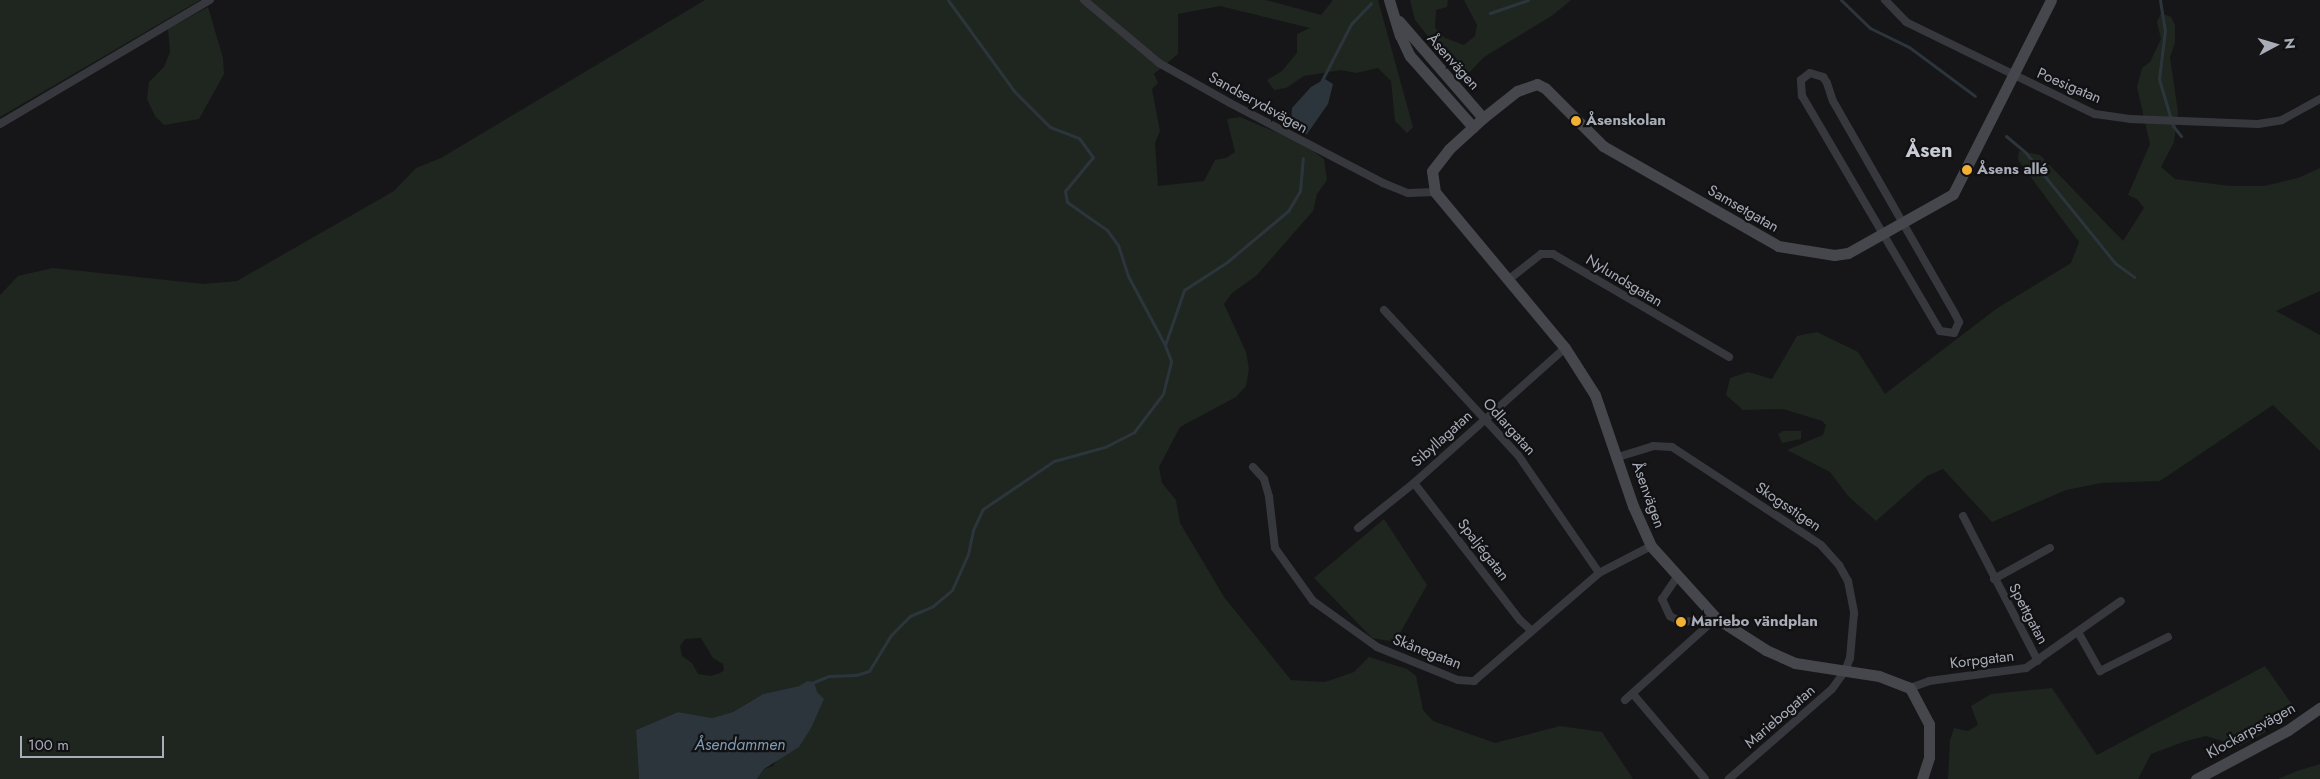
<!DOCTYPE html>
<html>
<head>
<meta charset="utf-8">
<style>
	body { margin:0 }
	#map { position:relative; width:2320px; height:779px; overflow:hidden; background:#161618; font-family:Jost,sans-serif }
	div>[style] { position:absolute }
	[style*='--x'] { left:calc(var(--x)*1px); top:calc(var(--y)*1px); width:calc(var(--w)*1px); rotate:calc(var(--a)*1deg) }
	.green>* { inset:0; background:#1e261f }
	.water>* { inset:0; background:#2c353c }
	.stream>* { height:3px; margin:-1.5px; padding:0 1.5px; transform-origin:1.5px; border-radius:1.5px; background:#2c353c }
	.street>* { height:8px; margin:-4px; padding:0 4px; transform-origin:4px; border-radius:4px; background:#37383d }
	.secondary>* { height:11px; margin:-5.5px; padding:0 5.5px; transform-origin:5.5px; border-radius:5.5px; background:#45474d }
	.dots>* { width:14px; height:14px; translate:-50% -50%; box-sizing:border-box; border:2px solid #111113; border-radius:50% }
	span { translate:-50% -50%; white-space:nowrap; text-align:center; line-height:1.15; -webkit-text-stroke:4.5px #111113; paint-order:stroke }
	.street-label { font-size:15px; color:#a8adb8 }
	.poi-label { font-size:15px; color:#a8adb8; font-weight:700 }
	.left { translate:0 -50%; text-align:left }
	.water-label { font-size:16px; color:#7f9bb3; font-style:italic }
	.district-label { font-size:20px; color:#c9ccd4; font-weight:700 }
	.north { position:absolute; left:2250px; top:20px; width:50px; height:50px; -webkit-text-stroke:4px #111113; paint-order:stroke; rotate:84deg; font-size:14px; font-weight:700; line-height:20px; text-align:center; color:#a8adb8 }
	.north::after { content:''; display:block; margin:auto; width:18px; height:22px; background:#a8adb8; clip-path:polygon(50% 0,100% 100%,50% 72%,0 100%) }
	.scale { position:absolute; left:20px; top:736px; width:144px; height:22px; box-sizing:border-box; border:2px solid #a8adb8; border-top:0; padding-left:6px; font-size:15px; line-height:18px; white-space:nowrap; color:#a8adb8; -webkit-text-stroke:4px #111113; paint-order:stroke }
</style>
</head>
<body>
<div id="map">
	<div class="green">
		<i style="clip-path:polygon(0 0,200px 0,0 117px)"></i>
		<i style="clip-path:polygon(evenodd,705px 0,1266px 0,1321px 15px,1333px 0,1378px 0,1413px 127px,1407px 133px,1395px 121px,1391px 81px,1378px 68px,1356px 73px,1341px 70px,1304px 76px,1286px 88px,1274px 90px,1267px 80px,1282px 71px,1297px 53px,1297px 34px,1310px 28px,1220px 6px,1178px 14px,1178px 54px,1154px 74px,1158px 83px,1152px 89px,1160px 131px,1155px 143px,1158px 186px,1204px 181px,1215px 160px,1226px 158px,1235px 152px,1227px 119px,1240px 117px,1302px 143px,1324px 159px,1327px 180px,1317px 194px,1313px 211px,1256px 276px,1232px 293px,1224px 304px,1246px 352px,1249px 369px,1246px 386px,1236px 397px,1180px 427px,1159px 467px,1162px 483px,1176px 500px,1180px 523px,1224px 597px,1291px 680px,1325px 682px,1354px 672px,1369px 657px,1407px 669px,1416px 676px,1423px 710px,1433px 721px,1495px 743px,1560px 726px,1602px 732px,1633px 779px,757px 779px,764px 769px,773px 766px,817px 692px,807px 681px,799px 686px,763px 694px,733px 712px,712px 718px,678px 712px,636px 730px,639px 779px,0 779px,0 295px,18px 276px,53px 268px,204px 284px,237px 281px,394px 191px,416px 168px,441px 158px,705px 0,701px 638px,713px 658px,723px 664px,724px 670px,720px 673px,711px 676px,698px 674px,692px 663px,682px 656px,680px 646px,685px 639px,701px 638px)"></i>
		<i style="clip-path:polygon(1410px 0,1448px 0,1447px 7px,1436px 10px,1435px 28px,1445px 38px,1464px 45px,1475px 36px,1477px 25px,1464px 0,1571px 0,1553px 15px,1484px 57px,1468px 74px,1445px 56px,1430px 39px,1415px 20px)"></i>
		<i style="clip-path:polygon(208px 7px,223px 58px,224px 74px,199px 119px,164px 125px,155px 116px,147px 99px,149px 82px,164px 67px,170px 52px,168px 29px)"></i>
		<i style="clip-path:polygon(2161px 13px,2171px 17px,2175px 25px,2175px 43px,2170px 57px,2178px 112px,2174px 142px,2161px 167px,2175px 179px,2230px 186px,2264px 186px,2298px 178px,2320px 168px,2320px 291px,2276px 311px,2320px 335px,2320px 451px,2273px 405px,2160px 481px,2101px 483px,2066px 490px,1992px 522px,1943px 469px,1927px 476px,1876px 521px,1848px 496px,1830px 472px,1787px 450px,1823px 435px,1826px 425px,1822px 421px,1783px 409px,1743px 410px,1726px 395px,1730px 378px,1748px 372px,1772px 379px,1797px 336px,1817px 332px,1858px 352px,1885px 394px,1996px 309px,2071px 263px,2079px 242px,2018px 160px,2019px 151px,2040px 155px,2123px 241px,2144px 208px,2137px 199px,2128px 195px,2150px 144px,2137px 87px,2142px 68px,2150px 62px,2161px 39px,2157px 22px)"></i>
		<i style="clip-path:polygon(1783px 431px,1801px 431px,1801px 439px,1782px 443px,1778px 434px)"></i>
		<i style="clip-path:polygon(1384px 519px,1427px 585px,1395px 642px,1372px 638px,1314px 578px)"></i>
		<i style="clip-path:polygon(2265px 666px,2293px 706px,2264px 733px,2239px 746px,2206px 736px,2183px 742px,2151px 754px,2138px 779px,1948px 779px,1950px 740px,1954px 728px,1968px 731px,1978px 725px,1971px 706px,1991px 694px,2052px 688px,2097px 755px)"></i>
		<i style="clip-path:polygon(2320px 764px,2320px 779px,2278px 779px,2297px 771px)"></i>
	</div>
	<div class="water">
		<i style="clip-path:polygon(1325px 79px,1333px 84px,1328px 104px,1307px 134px,1304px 134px,1291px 123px,1292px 108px,1311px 87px)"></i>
		<i style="clip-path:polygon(807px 681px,814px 682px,817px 692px,824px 699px,811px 728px,799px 747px,764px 769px,757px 779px,639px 779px,636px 730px,678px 712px,712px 718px,733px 712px,763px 694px,799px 686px)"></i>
	</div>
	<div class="stream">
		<i style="--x:948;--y:0;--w:112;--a:54"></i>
		<i style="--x:1014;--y:91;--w:51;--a:45"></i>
		<i style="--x:1050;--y:127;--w:31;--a:21"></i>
		<i style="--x:1079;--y:138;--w:24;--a:54"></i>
		<i style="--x:1093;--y:157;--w:44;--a:129.5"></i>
		<i style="--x:1065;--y:191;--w:11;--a:80"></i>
		<i style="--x:1067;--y:202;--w:49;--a:35"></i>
		<i style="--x:1107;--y:230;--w:19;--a:54"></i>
		<i style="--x:1118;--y:245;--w:33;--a:72"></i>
		<i style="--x:1128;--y:276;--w:78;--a:61.8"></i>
		<i style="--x:1841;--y:0;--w:40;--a:44"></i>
		<i style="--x:1870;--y:28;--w:43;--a:26"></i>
		<i style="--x:1909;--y:47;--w:82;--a:36.6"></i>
		<i style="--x:2160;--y:0;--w:30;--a:81"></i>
		<i style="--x:2165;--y:30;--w:49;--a:97"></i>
		<i style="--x:2159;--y:79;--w:49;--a:73.4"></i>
		<i style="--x:2173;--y:126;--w:13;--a:51"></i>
		<i style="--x:1490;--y:13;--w:40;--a:-18.9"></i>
		<i style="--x:1320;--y:84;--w:68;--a:-62.7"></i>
		<i style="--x:1351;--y:24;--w:29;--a:-46"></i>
		<i style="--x:2006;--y:136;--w:26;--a:40"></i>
		<i style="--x:2026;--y:153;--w:141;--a:51"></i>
		<i style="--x:2115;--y:263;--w:24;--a:36"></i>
		<i style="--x:814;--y:682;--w:16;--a:-22"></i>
		<i style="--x:829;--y:676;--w:27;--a:-2"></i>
		<i style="--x:856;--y:675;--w:14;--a:-17"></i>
		<i style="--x:869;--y:671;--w:42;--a:-58.6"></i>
		<i style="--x:891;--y:635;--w:27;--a:-45"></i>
		<i style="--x:910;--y:616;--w:25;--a:-23"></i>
		<i style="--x:933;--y:606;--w:25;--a:-40"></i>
		<i style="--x:952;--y:590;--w:39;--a:-66"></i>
		<i style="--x:968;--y:554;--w:25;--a:-78"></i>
		<i style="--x:973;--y:530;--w:23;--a:-65"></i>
		<i style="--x:983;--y:509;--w:86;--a:-34.1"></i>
		<i style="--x:1054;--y:461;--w:53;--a:-15.4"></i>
		<i style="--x:1105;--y:447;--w:33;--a:-27"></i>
		<i style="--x:1134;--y:432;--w:48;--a:-52.7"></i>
		<i style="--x:1163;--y:394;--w:34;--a:-76"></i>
		<i style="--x:1171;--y:361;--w:17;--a:-111"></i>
		<i style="--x:1165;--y:345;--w:58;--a:-70.9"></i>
		<i style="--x:1184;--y:290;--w:51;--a:-33.1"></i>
		<i style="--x:1227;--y:262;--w:80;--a:-39.9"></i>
		<i style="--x:1288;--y:211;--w:23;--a:-59"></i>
		<i style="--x:1300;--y:191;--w:33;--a:-85"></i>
	</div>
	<div class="street">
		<i style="--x:1084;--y:0;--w:98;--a:40"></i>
		<i style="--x:1159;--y:63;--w:81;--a:29.4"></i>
		<i style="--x:1230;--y:103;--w:173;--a:27.6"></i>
		<i style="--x:1383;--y:183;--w:27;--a:22"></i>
		<i style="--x:1408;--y:193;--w:27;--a:-2"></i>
		<i style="--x:1885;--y:0;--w:30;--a:46"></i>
		<i style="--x:1906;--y:22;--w:210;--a:26"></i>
		<i style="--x:2095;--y:114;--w:35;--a:8"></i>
		<i style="--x:2130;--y:119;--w:128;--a:2.2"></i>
		<i style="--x:2258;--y:124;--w:24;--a:-9"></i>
		<i style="--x:2282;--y:120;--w:43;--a:-28.9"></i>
		<i style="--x:1810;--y:73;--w:14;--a:17"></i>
		<i style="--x:1823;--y:77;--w:7;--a:56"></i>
		<i style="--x:1827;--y:83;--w:19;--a:72"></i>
		<i style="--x:1833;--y:101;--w:245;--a:60.2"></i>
		<i style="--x:1955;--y:314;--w:9;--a:63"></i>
		<i style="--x:1959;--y:322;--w:12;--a:114"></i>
		<i style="--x:1954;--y:333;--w:14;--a:-172"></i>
		<i style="--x:1940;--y:331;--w:273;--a:-120.4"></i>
		<i style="--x:1802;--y:96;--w:16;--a:-94"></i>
		<i style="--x:1801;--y:80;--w:11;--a:-38"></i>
		<i style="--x:0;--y:124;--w:244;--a:-30.6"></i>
		<i style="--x:1508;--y:280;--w:42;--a:-38.2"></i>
		<i style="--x:1541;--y:254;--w:12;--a:0"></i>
		<i style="--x:1553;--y:254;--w:204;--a:30.3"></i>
		<i style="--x:1384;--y:310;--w:197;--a:47.3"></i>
		<i style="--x:1518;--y:455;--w:143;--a:55.5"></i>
		<i style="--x:1618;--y:457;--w:37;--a:-17"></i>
		<i style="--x:1653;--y:446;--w:19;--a:3"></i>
		<i style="--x:1672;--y:447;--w:178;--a:33.3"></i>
		<i style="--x:1821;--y:545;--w:27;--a:48"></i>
		<i style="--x:1839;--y:565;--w:18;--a:61"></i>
		<i style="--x:1848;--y:581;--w:33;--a:79"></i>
		<i style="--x:1854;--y:613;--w:45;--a:95.1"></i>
		<i style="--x:1850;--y:658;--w:14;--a:111"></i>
		<i style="--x:1845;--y:671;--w:22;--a:126"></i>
		<i style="--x:1832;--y:689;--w:137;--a:138.9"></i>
		<i style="--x:1253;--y:467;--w:16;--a:47"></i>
		<i style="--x:1264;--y:479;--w:19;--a:74"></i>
		<i style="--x:1269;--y:497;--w:51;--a:83.3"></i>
		<i style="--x:1275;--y:548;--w:65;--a:54.4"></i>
		<i style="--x:1313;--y:601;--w:79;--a:35.7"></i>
		<i style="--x:1377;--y:647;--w:87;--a:22.2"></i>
		<i style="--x:1458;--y:680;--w:16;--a:4"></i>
		<i style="--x:1474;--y:681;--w:165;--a:-40.8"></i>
		<i style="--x:1599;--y:573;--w:59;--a:-27.4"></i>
		<i style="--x:1414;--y:483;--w:173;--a:52.3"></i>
		<i style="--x:1520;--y:620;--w:16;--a:43"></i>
		<i style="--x:1963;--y:516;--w:163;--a:62.7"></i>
		<i style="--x:1358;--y:528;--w:72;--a:-38.8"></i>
		<i style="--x:1414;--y:483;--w:203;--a:-41.8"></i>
		<i style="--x:1677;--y:577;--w:27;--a:124"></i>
		<i style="--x:1662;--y:599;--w:19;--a:65"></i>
		<i style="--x:1670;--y:616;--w:13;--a:29"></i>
		<i style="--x:1681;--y:622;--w:33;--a:-5"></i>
		<i style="--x:1994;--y:579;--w:64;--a:-29"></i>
		<i style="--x:2078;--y:632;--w:45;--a:60.6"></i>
		<i style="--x:2100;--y:671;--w:76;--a:-26.6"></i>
		<i style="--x:1910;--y:688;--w:20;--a:-20"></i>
		<i style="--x:1929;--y:681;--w:98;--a:-7.6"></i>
		<i style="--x:2026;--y:668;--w:116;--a:-35.2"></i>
		<i style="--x:1633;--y:694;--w:111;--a:49.7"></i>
		<i style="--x:1625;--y:700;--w:122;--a:-42"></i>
	</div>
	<div class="secondary">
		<i style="--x:1389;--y:0;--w:37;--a:73"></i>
		<i style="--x:1400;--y:35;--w:23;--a:65"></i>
		<i style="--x:1410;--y:56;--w:95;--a:48.4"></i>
		<i style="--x:1399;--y:21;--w:128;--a:49.1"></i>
		<i style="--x:1922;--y:779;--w:23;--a:-72"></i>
		<i style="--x:1929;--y:757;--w:33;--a:-90"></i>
		<i style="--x:1929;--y:724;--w:41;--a:-117.8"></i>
		<i style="--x:1910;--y:688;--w:33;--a:-159"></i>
		<i style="--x:1879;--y:676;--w:85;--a:-171.2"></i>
		<i style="--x:1795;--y:663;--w:32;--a:-156"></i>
		<i style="--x:1766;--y:650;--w:59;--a:-147.4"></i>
		<i style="--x:1716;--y:618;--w:97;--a:-132.1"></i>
		<i style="--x:1651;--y:546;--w:44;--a:-114.2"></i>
		<i style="--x:1633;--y:506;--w:117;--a:-108.9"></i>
		<i style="--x:1595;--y:395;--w:56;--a:-122.6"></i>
		<i style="--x:1565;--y:348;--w:203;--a:-129.8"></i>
		<i style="--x:1435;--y:192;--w:21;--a:-98"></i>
		<i style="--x:1432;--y:171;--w:28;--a:-52"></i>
		<i style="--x:1449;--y:149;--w:46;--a:-42.4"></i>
		<i style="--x:1483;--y:118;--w:43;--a:-38.5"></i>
		<i style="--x:1517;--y:91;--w:21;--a:-19"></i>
		<i style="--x:1537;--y:84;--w:9;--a:27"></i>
		<i style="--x:1545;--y:88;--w:82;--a:45"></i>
		<i style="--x:1603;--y:146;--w:202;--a:29.7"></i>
		<i style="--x:1778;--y:246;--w:57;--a:9.1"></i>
		<i style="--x:1834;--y:255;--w:14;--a:-8"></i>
		<i style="--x:1848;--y:253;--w:120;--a:-29.3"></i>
		<i style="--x:1953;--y:194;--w:217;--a:-63.2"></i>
		<i style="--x:2196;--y:779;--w:104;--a:-28"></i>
		<i style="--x:2288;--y:730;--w:39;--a:-35"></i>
	</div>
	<div class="dots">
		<i style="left:1576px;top:121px;background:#f2b134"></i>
		<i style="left:1967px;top:170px;background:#f2b134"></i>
		<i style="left:1681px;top:622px;background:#f2b134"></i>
	</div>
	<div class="street-label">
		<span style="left:1453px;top:62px;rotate:48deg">Åsenvägen</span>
		<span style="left:2069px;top:86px;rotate:23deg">Poesigatan</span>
		<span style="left:1258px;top:103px;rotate:29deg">Sandserydsvägen</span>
		<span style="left:1743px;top:209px;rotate:30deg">Samsetgatan</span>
		<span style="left:1624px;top:281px;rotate:31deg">Nylundsgatan</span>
		<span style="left:1509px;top:427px;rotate:48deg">Odlargatan</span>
		<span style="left:1442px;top:439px;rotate:-42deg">Sibyllagatan</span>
		<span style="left:1648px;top:495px;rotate:70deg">Åsenvägen</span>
		<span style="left:1788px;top:507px;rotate:34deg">Skogsstigen</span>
		<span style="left:1483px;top:550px;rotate:52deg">Spaljégatan</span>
		<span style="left:2028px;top:614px;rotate:62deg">Spettgatan</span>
		<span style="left:1427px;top:652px;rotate:21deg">Skånegatan</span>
		<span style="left:1982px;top:660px;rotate:-7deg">Korpgatan</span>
		<span style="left:1780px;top:717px;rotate:-41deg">Mariebogatan</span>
		<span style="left:2251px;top:731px;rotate:-29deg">Klockarpsvägen</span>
	</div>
	<div class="poi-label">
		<span class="left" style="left:1586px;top:121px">Åsenskolan</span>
		<span class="left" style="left:1977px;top:170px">Åsens allé</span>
		<span class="left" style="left:1691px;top:622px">Mariebo vändplan</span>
	</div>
	<div class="water-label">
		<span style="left:740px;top:745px">Åsendammen</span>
	</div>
	<div class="district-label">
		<span style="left:1929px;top:150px">Åsen</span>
	</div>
	<div class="north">N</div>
	<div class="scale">100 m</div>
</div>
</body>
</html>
